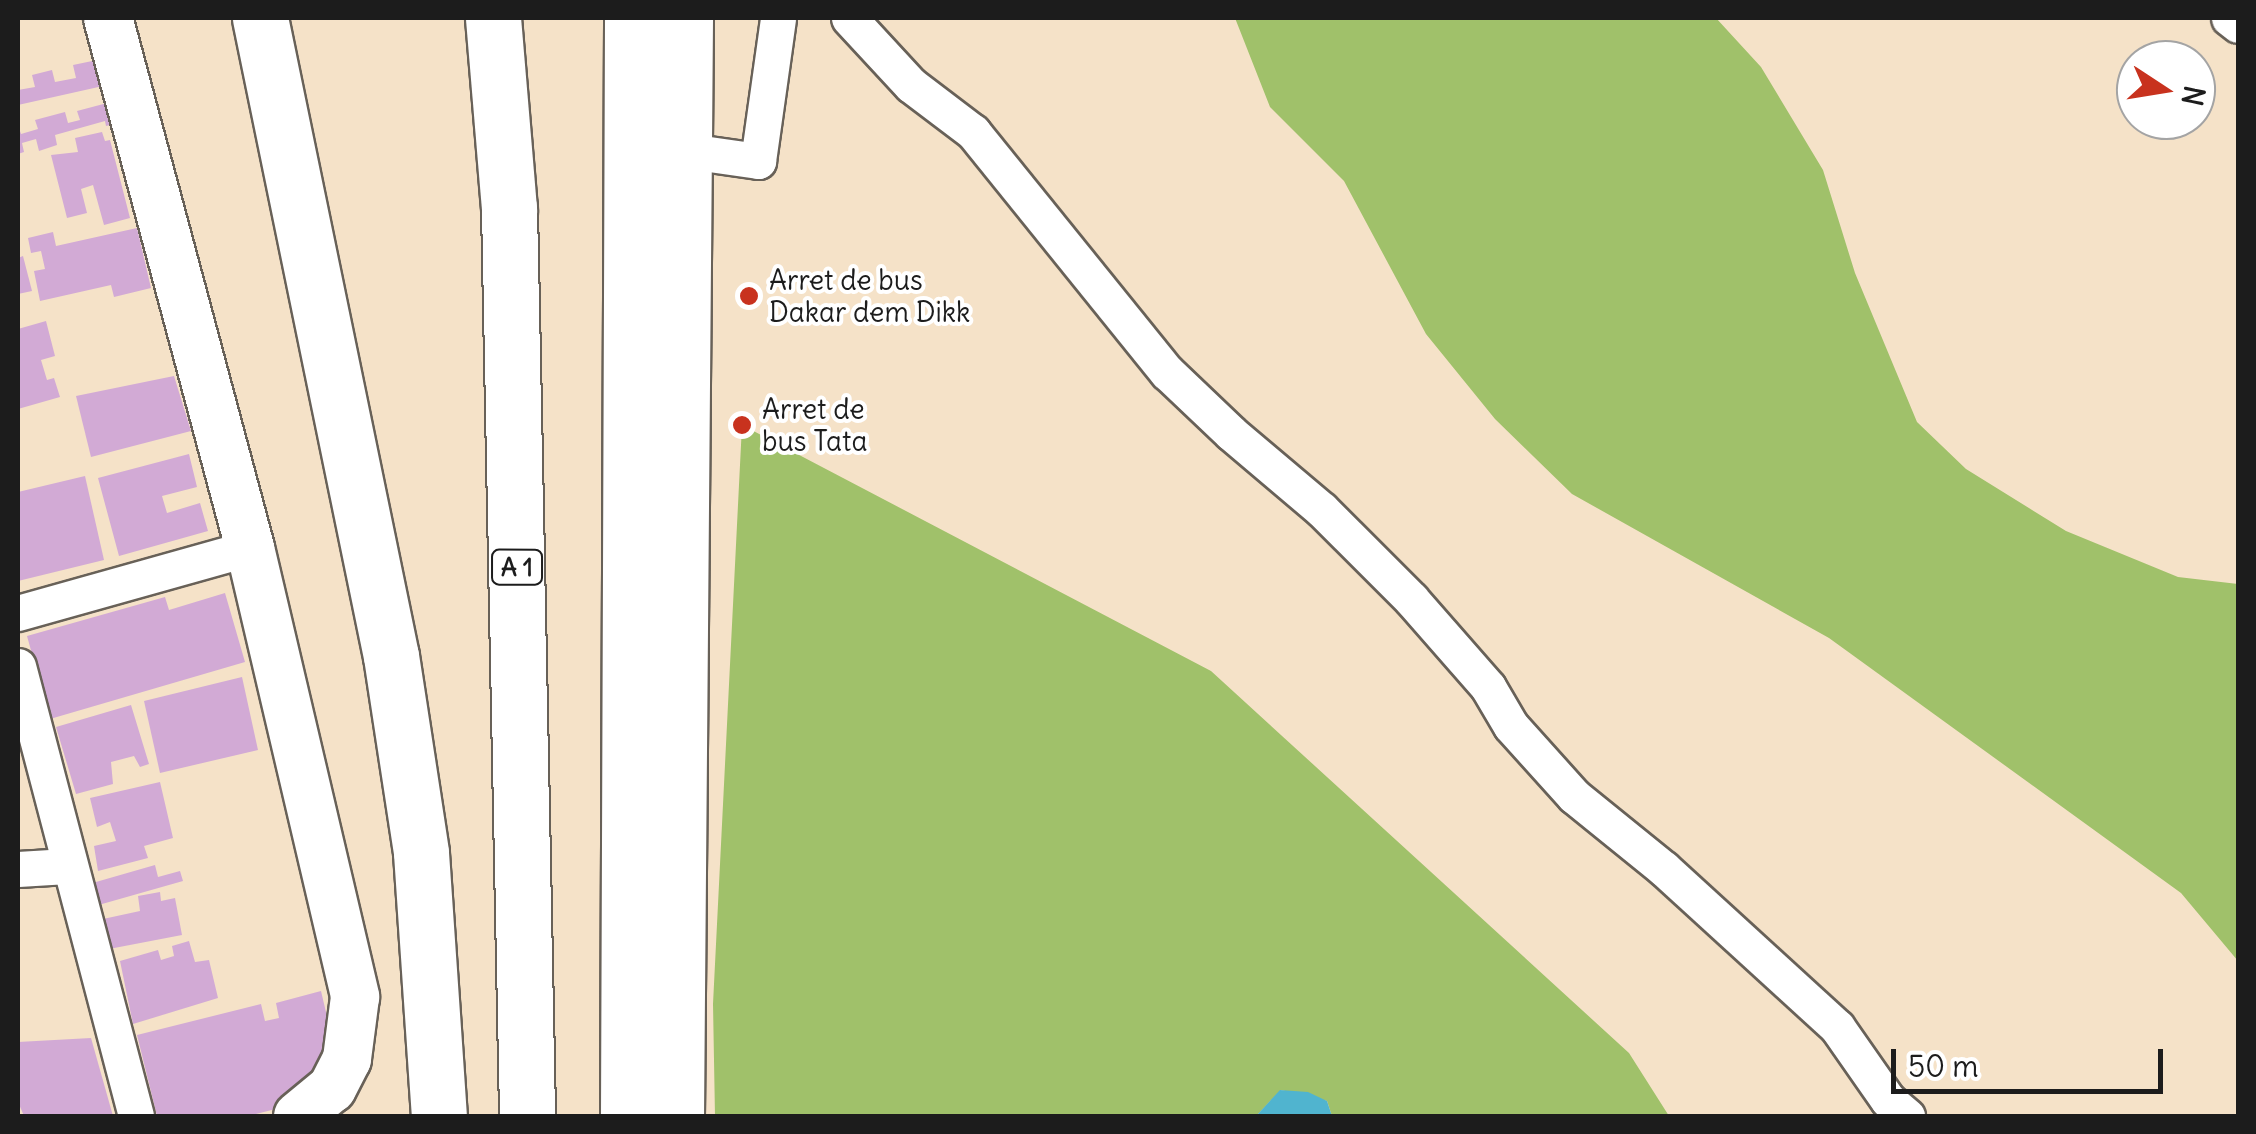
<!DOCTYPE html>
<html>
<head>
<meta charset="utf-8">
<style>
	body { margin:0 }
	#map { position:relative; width:2256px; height:1134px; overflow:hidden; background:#f5e2c8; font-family:Delius,sans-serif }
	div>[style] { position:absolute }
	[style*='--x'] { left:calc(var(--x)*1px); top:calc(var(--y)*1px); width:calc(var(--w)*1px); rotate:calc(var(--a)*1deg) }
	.green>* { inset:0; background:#a0c16a }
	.water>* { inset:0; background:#50b4cf }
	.building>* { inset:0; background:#d2aad5 }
	.roads { filter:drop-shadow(2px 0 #686158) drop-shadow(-2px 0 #686158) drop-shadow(0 2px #686158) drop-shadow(0 -2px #686158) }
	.street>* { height:35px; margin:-17.5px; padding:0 17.5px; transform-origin:17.5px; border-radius:17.5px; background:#fff }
	.secondary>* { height:48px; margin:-24px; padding:0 24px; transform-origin:24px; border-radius:24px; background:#fff }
	.highway>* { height:55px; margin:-27.5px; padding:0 27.5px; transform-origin:27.5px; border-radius:27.5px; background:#fff }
	.dots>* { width:28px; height:28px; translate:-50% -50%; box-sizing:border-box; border:5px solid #fff; border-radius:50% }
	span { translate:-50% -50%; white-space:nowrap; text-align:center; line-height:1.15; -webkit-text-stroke:8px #fff; paint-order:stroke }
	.shield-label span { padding:2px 8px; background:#fff; border:2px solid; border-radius:8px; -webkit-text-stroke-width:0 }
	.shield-label { font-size:25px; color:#1c1c1c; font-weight:700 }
	.poi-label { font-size:28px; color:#1c1c1c }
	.left { translate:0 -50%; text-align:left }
	.frame { position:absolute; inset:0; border:20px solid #1c1c1c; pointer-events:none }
	.north { position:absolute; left:2116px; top:40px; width:100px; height:100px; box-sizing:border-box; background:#fff; border:2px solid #a4a4a4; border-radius:50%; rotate:102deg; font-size:28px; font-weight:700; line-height:40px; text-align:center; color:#1c1c1c }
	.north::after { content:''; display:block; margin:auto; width:35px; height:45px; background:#c8321e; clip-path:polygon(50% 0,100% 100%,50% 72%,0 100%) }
	.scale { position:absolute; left:1891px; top:1049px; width:272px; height:45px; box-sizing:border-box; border:5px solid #1c1c1c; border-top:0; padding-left:12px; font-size:30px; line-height:35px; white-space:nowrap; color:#1c1c1c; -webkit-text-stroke:8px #fff; paint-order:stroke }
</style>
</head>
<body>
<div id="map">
	<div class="green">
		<i style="clip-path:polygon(1235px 18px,1716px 18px,1761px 67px,1823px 170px,1855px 273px,1917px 422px,1966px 469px,2066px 531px,2178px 577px,2238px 584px,2238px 961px,2181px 893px,1829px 638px,1572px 494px,1495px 419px,1426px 334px,1344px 181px,1270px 107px)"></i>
		<i style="clip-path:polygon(742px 425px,1211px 671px,1629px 1053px,1669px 1116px,1332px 1116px,1327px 1101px,1281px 1090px,1256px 1116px,715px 1116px,713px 1004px)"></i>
	</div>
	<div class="water">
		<i style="clip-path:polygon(1280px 1090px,1308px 1092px,1327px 1101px,1332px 1116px,1256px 1116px)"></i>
	</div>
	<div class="building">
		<i style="clip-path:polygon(97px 60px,103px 86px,18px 105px,18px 90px,35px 87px,32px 75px,52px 70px,55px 82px,76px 78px,73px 65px)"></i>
		<i style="clip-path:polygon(111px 102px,117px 123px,106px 126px,105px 121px,55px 135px,57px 145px,39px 151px,36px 139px,22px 143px,24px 152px,18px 154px,18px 125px,21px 134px,38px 129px,35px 120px,65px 112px,68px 123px,80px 120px,77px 111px)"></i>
		<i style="clip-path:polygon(102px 132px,105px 141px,110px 140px,130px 218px,104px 225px,93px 185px,81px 189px,87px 213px,67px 218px,51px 155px,78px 152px,75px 138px)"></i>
		<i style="clip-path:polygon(137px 228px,151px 288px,114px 297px,111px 285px,40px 301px,34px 271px,45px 269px,41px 251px,31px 253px,28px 238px,53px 232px,56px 246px)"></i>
		<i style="clip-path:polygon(23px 256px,32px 291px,18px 294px,18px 258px)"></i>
		<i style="clip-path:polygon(46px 321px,55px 356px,41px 360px,47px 380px,54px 378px,60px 397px,18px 409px,18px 329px)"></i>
		<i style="clip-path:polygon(174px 376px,191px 431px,91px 457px,76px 396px)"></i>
		<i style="clip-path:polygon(189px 454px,197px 487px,162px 496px,167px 513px,200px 503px,208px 531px,119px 556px,98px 478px)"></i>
		<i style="clip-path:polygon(85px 476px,104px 560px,18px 581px,18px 492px)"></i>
		<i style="clip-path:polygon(225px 593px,245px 662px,50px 719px,27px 636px,165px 597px,169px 610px)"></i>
		<i style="clip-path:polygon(242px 677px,258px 750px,160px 773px,144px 701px)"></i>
		<i style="clip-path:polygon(131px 705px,149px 764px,140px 767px,134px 756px,111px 762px,113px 784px,76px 794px,56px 727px)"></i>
		<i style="clip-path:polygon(160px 782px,173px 838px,144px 846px,148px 858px,98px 871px,94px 846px,116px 841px,110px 822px,97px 827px,90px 798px)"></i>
		<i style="clip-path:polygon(155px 865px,158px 877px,180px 871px,183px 881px,95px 906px,89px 884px)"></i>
		<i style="clip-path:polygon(160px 892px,161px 901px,175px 898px,182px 935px,109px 949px,103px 919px,140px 911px,138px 896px)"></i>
		<i style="clip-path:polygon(189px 941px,195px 962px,209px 960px,218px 998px,133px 1024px,120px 961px,158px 950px,161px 960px,174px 956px,172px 946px)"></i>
		<i style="clip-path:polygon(321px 991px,338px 1063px,313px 1069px,319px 1098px,248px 1116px,157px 1116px,137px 1035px,261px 1004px,265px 1021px,279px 1018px,276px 1003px)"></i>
		<i style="clip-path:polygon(91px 1038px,113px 1116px,24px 1116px,18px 1102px,18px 1042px)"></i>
	</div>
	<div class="roads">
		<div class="street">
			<i style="--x:849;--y:18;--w:91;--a:47.2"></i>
			<i style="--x:911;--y:85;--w:78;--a:37.2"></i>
			<i style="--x:973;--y:132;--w:309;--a:51.1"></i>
			<i style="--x:1167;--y:372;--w:88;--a:43.6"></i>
			<i style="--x:1231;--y:433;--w:119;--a:40.2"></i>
			<i style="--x:1322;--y:510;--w:126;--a:45"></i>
			<i style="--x:1411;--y:599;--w:117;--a:48.8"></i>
			<i style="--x:1488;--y:687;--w:45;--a:59.5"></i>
			<i style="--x:1511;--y:726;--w:94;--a:48"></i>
			<i style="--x:1574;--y:796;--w:116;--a:39"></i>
			<i style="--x:1664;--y:869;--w:234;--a:42.4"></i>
			<i style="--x:1837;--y:1027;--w:89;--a:55.1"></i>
			<i style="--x:1888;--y:1100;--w:25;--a:40"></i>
			<i style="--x:2229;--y:18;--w:11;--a:38"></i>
			<i style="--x:681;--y:150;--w:78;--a:8.1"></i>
			<i style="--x:758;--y:161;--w:144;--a:-82"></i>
			<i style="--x:18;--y:613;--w:241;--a:-15.7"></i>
			<i style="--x:18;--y:666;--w:465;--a:75.3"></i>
			<i style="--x:18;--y:869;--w:49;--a:-3.5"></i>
		</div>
		<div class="secondary">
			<i style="--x:108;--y:18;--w:549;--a:75"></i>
			<i style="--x:250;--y:548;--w:461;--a:76.8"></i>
			<i style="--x:355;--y:997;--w:63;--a:97.4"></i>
			<i style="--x:347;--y:1059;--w:33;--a:117"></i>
			<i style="--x:332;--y:1088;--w:44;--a:140.5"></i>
		</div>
		<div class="highway">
			<i style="--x:260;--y:18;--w:651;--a:78.4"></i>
			<i style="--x:391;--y:656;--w:199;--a:81.3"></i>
			<i style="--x:421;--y:853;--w:264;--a:86.1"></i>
			<i style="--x:493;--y:18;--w:191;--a:85.2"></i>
			<i style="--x:509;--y:208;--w:908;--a:88.86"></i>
			<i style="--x:628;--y:1116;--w:1098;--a:-89.79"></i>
			<i style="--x:676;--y:1116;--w:1098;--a:-89.53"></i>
		</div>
	</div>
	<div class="dots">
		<i style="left:749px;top:296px;background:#c8321e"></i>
		<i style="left:742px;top:425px;background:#c8321e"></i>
	</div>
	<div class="shield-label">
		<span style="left:517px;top:567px">A 1</span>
	</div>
	<div class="poi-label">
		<span class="left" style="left:769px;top:296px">Arret de bus<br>Dakar dem Dikk</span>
		<span class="left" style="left:762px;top:425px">Arret de<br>bus Tata</span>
	</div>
	<div class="frame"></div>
	<div class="north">N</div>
	<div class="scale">50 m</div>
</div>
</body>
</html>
